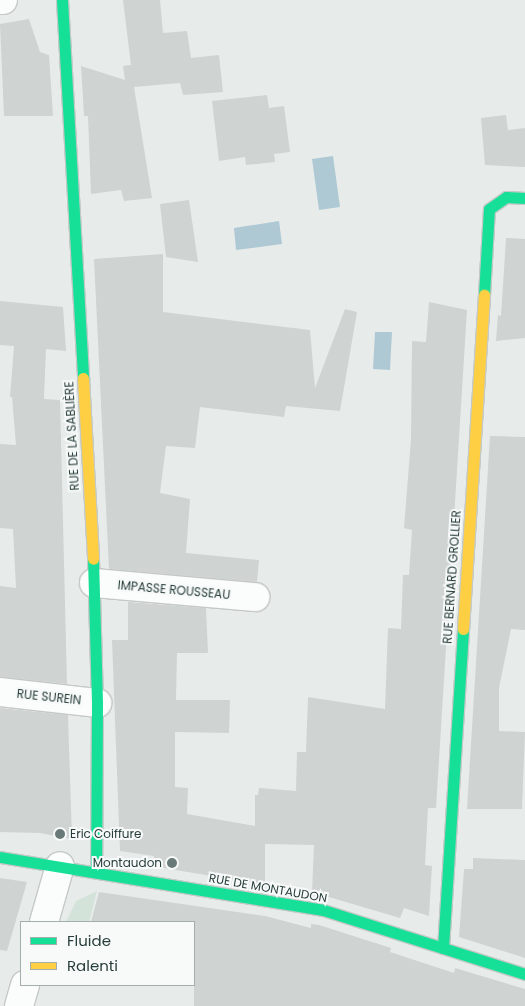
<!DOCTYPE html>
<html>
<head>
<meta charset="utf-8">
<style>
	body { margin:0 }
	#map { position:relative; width:525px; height:1006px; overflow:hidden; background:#e7ecea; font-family:Poppins,sans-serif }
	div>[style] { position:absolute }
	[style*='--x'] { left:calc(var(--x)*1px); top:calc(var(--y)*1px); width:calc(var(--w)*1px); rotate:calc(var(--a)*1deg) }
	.green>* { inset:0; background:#d3e3da }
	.water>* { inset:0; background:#aec9d4 }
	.building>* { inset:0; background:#cfd3d2 }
	.roads { filter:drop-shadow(1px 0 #c4c9c7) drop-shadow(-1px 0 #c4c9c7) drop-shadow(0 1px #c4c9c7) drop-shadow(0 -1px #c4c9c7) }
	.street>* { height:28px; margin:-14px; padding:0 14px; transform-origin:14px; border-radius:14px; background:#fbfcfc }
	.fast>* { height:11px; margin:-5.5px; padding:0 5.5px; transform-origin:5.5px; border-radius:5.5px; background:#16e098 }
	.slow>* { height:11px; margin:-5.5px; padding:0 5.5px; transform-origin:5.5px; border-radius:5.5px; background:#ffcf43 }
	.dots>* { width:14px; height:14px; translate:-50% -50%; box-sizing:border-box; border:2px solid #f7faf9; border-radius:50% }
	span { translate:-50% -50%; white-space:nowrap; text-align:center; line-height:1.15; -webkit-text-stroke:4px #f7faf9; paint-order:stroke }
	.street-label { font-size:12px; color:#273d3b }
	.poi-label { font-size:12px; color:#273d3b }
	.left { translate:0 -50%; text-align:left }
	.right { translate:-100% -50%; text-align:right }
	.legend { position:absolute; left:20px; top:921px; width:175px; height:65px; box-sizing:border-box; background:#f7faf9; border:1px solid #a4aead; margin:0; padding:6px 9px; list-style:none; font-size:15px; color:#273d3b }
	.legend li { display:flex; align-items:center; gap:10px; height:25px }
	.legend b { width:25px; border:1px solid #a4aead }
</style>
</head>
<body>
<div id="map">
	<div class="green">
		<i style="clip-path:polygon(97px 891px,89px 922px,66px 922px,76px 901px)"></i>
	</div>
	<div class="water">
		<i style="clip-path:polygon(333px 156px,340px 207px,319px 210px,312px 159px)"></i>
		<i style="clip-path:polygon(279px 221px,282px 244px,236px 250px,234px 228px)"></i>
		<i style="clip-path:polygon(375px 332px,392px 332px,390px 370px,373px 369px)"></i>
	</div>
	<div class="building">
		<i style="clip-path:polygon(123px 0,160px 0,163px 33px,187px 31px,191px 58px,219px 55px,223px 92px,183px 95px,180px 83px,134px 87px,152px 198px,124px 201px,121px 190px,91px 194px,88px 116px,84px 116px,81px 66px,125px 80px,123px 66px,131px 65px)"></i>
		<i style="clip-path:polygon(29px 19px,40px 52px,49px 55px,53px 116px,4px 116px,0 24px)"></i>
		<i style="clip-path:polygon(267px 95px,269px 108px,284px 106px,290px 152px,274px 154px,275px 162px,246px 165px,245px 157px,219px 161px,212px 101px)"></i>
		<i style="clip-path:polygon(506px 115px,508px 130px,525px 128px,525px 167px,485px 165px,481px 118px)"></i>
		<i style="clip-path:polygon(189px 200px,198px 262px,166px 257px,160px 204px)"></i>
		<i style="clip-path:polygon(506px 238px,525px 239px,525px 338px,496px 341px,498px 315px,501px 316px)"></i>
		<i style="clip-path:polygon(163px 254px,163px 312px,310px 330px,315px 388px,345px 309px,357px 312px,340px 411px,286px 406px,284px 417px,200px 407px,195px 448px,166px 446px,160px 493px,190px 499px,186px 553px,259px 560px,257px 582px,109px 569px,94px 259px)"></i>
		<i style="clip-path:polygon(0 301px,63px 307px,66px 351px,46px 349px,44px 399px,60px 400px,67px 684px,0 677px,0 586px,16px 588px,13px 529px,0 528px,0 444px,16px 445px,12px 397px,10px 397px,14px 346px,0 345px)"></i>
		<i style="clip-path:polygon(429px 302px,467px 310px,436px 808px,428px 808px,425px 865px,432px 866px,429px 916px,404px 908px,400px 918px,312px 892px,314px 845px,265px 844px,265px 885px,152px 866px,154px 856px,120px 851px,112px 640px,128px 640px,128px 602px,206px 608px,208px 653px,177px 653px,176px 700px,230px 700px,229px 733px,175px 732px,175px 787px,188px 788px,187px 814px,255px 826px,255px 795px,258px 795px,259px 788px,296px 791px,297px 752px,306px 752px,308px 697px,385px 709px,388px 628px,401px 629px,403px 575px,409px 575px,412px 530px,404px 528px,411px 439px,412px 341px,426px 342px)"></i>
		<i style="clip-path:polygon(490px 436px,525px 437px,525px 630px,511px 629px,499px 688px,499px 731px,525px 732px,522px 809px,467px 809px)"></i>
		<i style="clip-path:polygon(0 708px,68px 715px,72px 839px,40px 833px,0 832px)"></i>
		<i style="clip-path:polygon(473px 858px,525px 860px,525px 958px,459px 937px,464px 869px,473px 869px)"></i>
		<i style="clip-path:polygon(0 878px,27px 882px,7px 951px,0 950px)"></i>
		<i style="clip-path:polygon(99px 892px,265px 916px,311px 928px,311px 924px,319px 925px,391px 948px,390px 952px,454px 973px,455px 968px,525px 989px,525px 1006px,194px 1006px,194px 922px,91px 922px)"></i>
	</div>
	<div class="roads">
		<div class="street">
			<i style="--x:0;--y:0;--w:3;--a:0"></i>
			<i style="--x:94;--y:583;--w:162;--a:5"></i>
			<i style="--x:0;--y:692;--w:98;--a:6.5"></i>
			<i style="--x:44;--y:922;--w:58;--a:-74.1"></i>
			<i style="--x:19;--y:1006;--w:22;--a:-74"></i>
		</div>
		<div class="fast">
			<i style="--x:62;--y:0;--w:379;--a:86.8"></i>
			<i style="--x:484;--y:295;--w:86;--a:-86.7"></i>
			<i style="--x:489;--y:209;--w:21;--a:-35"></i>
			<i style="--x:506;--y:197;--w:19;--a:3"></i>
			<i style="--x:93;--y:559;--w:144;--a:88.4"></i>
			<i style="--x:97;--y:703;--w:168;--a:90.3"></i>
			<i style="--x:0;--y:857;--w:327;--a:9.3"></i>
			<i style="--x:323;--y:910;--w:212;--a:17.6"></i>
			<i style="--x:443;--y:948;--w:320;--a:-86.4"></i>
		</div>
		<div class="slow">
			<i style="--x:83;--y:378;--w:181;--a:86.8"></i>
			<i style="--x:463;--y:629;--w:335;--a:-86.4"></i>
		</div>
	</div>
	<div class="dots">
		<i style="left:60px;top:834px;background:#6a7a78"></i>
		<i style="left:172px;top:863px;background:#6a7a78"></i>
	</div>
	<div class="street-label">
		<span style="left:72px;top:436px;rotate:-93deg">RUE DE LA SABLIÈRE</span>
		<span style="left:452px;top:577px;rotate:-86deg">RUE BERNARD GROLLIER</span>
		<span style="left:174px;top:590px;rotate:5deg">IMPASSE ROUSSEAU</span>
		<span style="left:49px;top:697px;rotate:6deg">RUE SUREIN</span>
		<span style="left:268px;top:888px;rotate:10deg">RUE DE MONTAUDON</span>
	</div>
	<div class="poi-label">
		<span class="left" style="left:70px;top:834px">Eric Coiffure</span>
		<span class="right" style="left:162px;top:863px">Montaudon</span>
	</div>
	<ul class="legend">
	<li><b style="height:6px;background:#16e098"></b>Fluide</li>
	<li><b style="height:6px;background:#ffcf43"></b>Ralenti</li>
	</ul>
</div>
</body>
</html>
